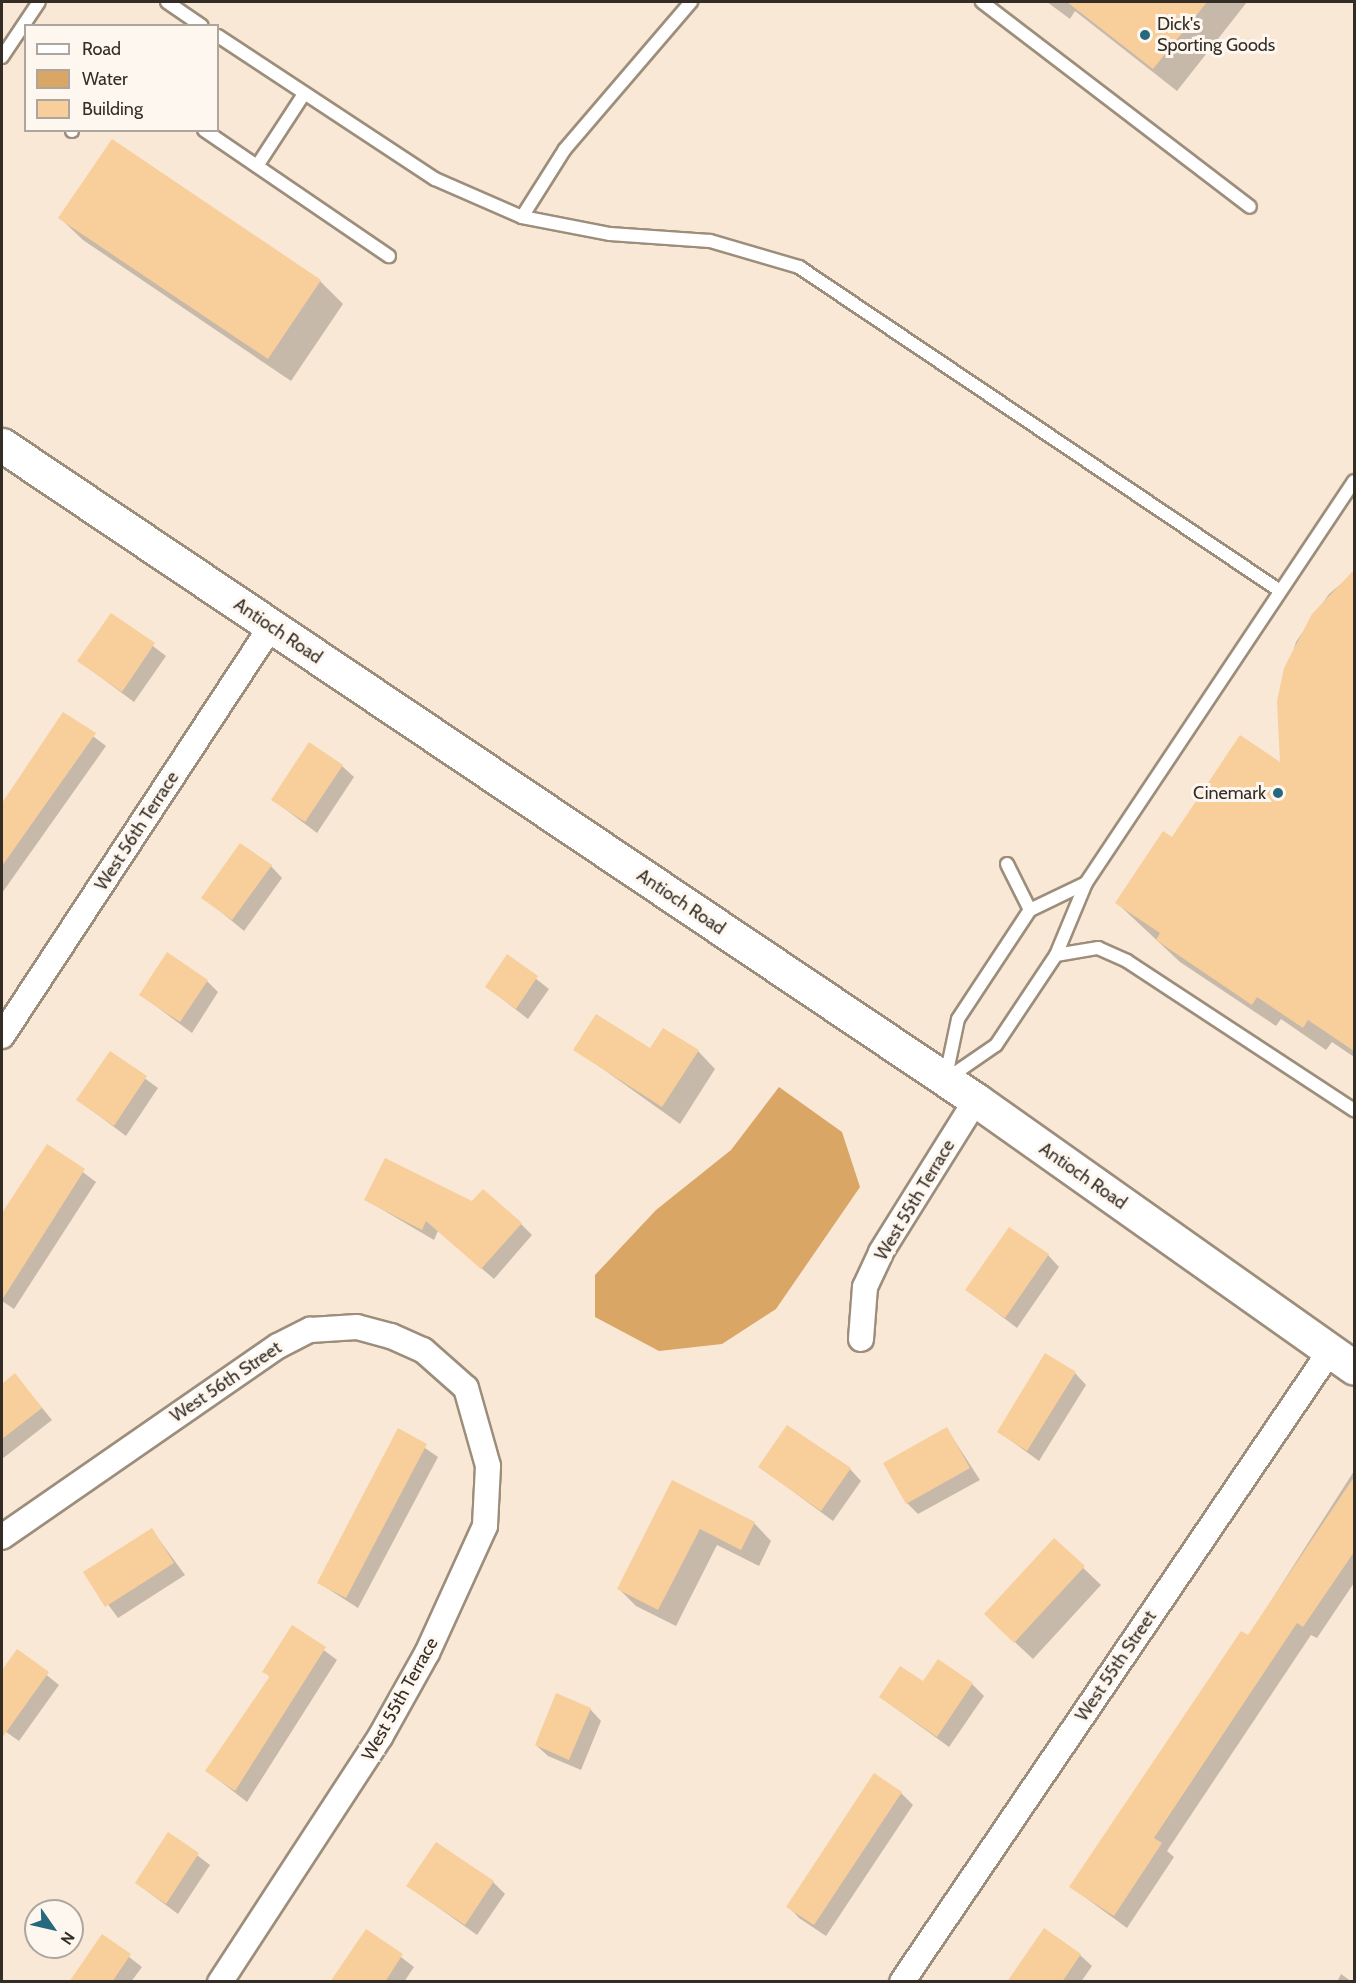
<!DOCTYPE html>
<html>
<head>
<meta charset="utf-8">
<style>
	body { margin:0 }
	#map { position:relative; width:1356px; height:1983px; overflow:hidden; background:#f9e8d5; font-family:Cabin,sans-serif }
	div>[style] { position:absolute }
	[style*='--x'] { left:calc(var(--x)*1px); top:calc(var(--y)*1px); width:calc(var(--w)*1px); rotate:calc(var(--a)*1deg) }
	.water>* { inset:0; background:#daa666 }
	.shadow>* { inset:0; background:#0003 }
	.building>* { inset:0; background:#f8ce9b }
	.roads { filter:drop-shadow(2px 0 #9d8e7c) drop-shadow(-2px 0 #9d8e7c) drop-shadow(0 2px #9d8e7c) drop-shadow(0 -2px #9d8e7c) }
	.lane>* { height:12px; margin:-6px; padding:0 6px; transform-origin:6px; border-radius:6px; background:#fff }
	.street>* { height:24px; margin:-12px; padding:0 12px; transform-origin:12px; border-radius:12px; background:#fff }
	.secondary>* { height:33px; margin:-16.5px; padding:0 16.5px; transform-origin:16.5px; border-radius:16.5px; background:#fff }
	.dots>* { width:16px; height:16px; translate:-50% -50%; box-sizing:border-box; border:3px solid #fef7ef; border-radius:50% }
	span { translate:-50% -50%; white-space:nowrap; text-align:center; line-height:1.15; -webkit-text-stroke:6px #fef7ef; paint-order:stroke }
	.poi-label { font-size:18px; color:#342d26 }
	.left { translate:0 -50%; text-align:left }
	.right { translate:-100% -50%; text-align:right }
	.street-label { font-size:18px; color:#342d26 }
	.frame { position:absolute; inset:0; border:3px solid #342d26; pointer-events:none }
	.legend { position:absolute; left:24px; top:24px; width:195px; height:108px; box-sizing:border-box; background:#fef7ef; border:2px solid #ada69f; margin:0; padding:8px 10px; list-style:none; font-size:18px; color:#342d26 }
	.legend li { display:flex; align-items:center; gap:12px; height:30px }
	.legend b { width:30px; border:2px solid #ada69f }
	.north { position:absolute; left:24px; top:1899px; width:60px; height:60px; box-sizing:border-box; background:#fef7ef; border:2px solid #ada69f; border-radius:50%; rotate:124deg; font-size:16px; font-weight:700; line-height:24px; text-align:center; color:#342d26 }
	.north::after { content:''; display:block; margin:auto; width:21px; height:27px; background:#27687c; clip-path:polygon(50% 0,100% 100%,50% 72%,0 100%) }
</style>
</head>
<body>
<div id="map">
	<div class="water">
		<i style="clip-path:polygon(779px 1087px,842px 1132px,860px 1187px,776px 1309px,722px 1344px,659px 1351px,595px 1317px,595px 1275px,656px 1210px,731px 1150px)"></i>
	</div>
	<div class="shadow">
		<i style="clip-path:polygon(1047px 2px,1247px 2px,1177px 91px,1075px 11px,1070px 19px)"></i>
		<i style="clip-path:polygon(60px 218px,320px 281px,343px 304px,291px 381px,83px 240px)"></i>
		<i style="clip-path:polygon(1354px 573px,1354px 1057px,1332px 1042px,1326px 1050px,1281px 1019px,1276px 1026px,1180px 962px,1117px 903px,1172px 839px,1281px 765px,1279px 701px,1296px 642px,1329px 594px)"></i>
		<i style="clip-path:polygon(112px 615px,166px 656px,134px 702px,79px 661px)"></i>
		<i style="clip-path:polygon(64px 714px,106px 746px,2px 893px,2px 806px)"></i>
		<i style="clip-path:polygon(342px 766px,354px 777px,317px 833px,273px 800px)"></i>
		<i style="clip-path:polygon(271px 866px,282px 878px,244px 931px,203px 897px)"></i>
		<i style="clip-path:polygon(507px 956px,549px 989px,528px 1019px,487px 987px)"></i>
		<i style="clip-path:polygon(207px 981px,218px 992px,192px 1033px,141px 995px)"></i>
		<i style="clip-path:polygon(575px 1049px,698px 1051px,715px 1069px,680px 1124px)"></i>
		<i style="clip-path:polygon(110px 1053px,158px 1088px,126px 1136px,78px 1100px)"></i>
		<i style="clip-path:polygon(48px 1146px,96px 1182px,14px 1309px,2px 1301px,2px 1214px)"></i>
		<i style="clip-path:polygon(366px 1200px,472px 1203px,521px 1224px,532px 1235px,494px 1279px,438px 1231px,434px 1240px)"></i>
		<i style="clip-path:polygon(1048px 1255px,1059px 1267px,1017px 1328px,967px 1290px)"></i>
		<i style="clip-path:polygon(1075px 1373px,1086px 1385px,1039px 1461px,999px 1432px)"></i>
		<i style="clip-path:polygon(15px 1375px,52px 1420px,2px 1459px,2px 1386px)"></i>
		<i style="clip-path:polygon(947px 1429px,980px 1480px,918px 1514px,907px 1503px)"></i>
		<i style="clip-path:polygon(399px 1430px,438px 1457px,358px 1608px,319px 1583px)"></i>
		<i style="clip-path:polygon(760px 1467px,850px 1469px,861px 1481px,833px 1521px)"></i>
		<i style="clip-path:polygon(1354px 1471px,1354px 1583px,1317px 1638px,1311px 1635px,1167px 1851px,1174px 1857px,1127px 1928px,1071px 1887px,1248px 1637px)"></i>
		<i style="clip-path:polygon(673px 1482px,754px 1523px,771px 1541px,759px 1566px,717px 1545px,676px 1626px,636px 1606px,619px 1589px)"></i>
		<i style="clip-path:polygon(152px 1530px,185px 1575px,118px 1618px,85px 1573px)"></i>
		<i style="clip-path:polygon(1054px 1540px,1101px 1585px,1033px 1659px,1003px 1631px)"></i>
		<i style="clip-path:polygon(293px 1627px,337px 1660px,247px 1802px,207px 1771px,271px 1678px,264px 1671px)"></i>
		<i style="clip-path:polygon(17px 1651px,59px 1685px,19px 1741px,2px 1729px,2px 1672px)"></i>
		<i style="clip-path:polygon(923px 1683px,972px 1684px,984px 1696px,949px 1747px,880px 1697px)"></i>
		<i style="clip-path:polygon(590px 1709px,601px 1721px,581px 1770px,548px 1756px,536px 1745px)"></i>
		<i style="clip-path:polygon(901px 1793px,913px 1805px,826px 1936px,799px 1918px,788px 1906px)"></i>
		<i style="clip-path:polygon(169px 1834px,210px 1865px,178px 1914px,136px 1883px)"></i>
		<i style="clip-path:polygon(493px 1882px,505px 1894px,477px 1935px,408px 1886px)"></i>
		<i style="clip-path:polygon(367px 1931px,414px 1967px,404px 1982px,332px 1982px)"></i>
		<i style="clip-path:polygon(102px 1936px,142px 1967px,131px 1982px,74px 1982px)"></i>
		<i style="clip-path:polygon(1080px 1955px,1092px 1966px,1081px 1982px,1014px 1982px)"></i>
		<i style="clip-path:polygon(1341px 1974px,1352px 1982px,1337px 1982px)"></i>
	</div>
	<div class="building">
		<i style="clip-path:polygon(1067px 2px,1207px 2px,1153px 69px)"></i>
		<i style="clip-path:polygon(112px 139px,321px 280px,268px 359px,58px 218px)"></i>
		<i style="clip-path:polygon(1354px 570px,1354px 1051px,1308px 1020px,1303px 1028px,1257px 997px,1252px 1005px,1156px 940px,1160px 933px,1115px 903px,1163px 831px,1172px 837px,1240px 735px,1280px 762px,1277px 701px,1284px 668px,1312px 614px)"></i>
		<i style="clip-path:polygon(111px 613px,155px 643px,122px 692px,77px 661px)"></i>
		<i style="clip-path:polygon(63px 712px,96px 733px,2px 866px,2px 803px)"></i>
		<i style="clip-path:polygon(309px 742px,343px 765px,305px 822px,271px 800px)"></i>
		<i style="clip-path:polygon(240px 843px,272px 865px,232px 920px,201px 898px)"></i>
		<i style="clip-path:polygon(167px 952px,208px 980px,180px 1022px,139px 995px)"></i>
		<i style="clip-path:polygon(507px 954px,538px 976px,516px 1009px,485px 987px)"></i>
		<i style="clip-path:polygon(596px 1014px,650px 1048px,663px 1028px,699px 1050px,662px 1107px,573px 1050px)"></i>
		<i style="clip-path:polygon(110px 1051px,147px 1076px,114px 1126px,76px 1100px)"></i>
		<i style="clip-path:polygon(47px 1144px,85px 1169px,2px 1300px,2px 1213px)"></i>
		<i style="clip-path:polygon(385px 1158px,472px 1201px,483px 1189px,522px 1223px,481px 1269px,426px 1221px,422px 1230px,364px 1200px)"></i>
		<i style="clip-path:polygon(1009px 1227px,1049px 1254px,1005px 1318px,965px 1290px)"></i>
		<i style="clip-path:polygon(1045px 1353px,1076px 1372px,1027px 1451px,997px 1432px)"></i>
		<i style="clip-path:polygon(15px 1373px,42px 1408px,2px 1439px,2px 1384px)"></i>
		<i style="clip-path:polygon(787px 1425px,851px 1468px,821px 1511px,758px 1467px)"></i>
		<i style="clip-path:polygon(947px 1427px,970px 1468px,906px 1504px,883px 1463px)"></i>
		<i style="clip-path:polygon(398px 1428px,427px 1444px,346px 1598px,317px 1583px)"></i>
		<i style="clip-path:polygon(1354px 1477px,1354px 1552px,1303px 1627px,1297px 1623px,1154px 1838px,1162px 1843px,1114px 1916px,1069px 1887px,1241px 1631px,1248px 1635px)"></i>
		<i style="clip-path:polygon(672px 1480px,755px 1522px,741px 1550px,700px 1529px,658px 1610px,617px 1589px)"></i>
		<i style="clip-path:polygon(152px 1528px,174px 1563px,105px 1607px,83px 1572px)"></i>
		<i style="clip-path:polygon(1054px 1538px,1085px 1566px,1014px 1643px,984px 1614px)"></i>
		<i style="clip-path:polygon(292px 1625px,326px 1647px,235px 1791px,205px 1771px,270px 1676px,262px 1672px)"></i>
		<i style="clip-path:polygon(17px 1649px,49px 1672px,2px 1738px,2px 1670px)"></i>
		<i style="clip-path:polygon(938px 1659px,973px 1683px,937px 1737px,879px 1697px,900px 1666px,923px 1681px)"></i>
		<i style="clip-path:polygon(556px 1693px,591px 1708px,569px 1760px,535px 1745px)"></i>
		<i style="clip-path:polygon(874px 1773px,902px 1792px,814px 1925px,786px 1907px)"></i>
		<i style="clip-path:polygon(168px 1832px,199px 1853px,166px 1904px,135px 1883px)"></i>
		<i style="clip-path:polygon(436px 1842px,494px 1881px,465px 1925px,406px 1886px)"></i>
		<i style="clip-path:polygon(1044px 1928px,1081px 1954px,1062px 1982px,1007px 1982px)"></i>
		<i style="clip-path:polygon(366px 1929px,403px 1954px,385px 1982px,330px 1982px)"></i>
		<i style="clip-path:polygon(102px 1934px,131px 1954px,112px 1982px,69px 1982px)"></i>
	</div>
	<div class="roads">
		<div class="lane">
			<i style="--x:167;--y:2;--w:42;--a:34.4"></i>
			<i style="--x:982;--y:2;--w:337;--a:37.4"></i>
			<i style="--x:218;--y:36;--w:260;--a:33.4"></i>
			<i style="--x:435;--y:179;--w:95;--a:23.6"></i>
			<i style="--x:522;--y:217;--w:90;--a:10.9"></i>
			<i style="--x:610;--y:234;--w:100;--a:4"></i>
			<i style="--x:710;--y:241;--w:93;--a:16.3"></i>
			<i style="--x:799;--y:267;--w:580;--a:33.96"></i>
			<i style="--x:2;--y:57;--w:66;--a:-56.1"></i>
			<i style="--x:204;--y:130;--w:224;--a:34.3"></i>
			<i style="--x:72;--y:131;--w:1;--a:-90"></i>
			<i style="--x:257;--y:166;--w:86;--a:-56.9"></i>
			<i style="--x:522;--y:217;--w:80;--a:-57.7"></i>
			<i style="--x:565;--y:149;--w:194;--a:-49.4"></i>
			<i style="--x:1007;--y:864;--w:51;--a:63.4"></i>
			<i style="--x:1056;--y:955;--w:43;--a:-9.5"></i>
			<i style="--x:1098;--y:948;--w:32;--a:24"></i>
			<i style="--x:1127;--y:961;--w:272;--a:33.3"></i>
			<i style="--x:946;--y:1076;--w:58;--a:-78.1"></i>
			<i style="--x:958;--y:1019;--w:131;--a:-56.6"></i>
			<i style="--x:1030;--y:910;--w:62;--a:-25.7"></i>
			<i style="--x:948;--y:1078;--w:58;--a:-34.5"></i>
			<i style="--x:996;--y:1045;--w:108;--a:-56.3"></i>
			<i style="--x:1056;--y:955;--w:78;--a:-67.4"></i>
			<i style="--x:1086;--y:883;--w:483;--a:-56.3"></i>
		</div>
		<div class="street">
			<i style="--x:2;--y:1036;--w:490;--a:-56.7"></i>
			<i style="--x:861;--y:1339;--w:52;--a:-85.6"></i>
			<i style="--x:865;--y:1287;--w:38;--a:-65"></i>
			<i style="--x:881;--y:1252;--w:179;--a:-58"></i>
			<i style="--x:2;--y:1537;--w:336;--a:-34.7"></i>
			<i style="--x:278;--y:1346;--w:36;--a:-27"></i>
			<i style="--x:310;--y:1330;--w:47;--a:-3.7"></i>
			<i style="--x:357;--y:1327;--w:35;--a:15"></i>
			<i style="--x:391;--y:1336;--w:35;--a:24"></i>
			<i style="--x:423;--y:1350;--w:57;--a:41.5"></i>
			<i style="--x:466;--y:1388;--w:81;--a:74.2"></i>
			<i style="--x:488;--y:1466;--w:60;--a:92.9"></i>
			<i style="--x:485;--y:1526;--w:140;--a:114.5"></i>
			<i style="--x:427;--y:1653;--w:96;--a:119.2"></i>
			<i style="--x:380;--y:1737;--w:293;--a:123.1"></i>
			<i style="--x:902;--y:1982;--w:762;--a:-55.85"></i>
		</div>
		<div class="secondary">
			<i style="--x:2;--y:445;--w:1174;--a:33.92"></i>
			<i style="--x:976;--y:1100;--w:463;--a:35.3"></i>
		</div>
	</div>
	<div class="dots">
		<i style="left:1145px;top:35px;background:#27687c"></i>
		<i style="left:1278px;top:793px;background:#27687c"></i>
	</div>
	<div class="poi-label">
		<span class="left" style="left:1157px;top:35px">Dick's<br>Sporting Goods</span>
		<span class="right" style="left:1266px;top:793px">Cinemark</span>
	</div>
	<div class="street-label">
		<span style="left:278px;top:631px;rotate:34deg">Antioch Road</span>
		<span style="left:137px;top:831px;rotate:-57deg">West 56th Terrace</span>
		<span style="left:681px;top:902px;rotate:34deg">Antioch Road</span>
		<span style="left:1083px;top:1176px;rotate:35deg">Antioch Road</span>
		<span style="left:915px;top:1200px;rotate:-59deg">West 55th Terrace</span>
		<span style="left:226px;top:1382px;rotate:-34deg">West 56th Street</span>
		<span style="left:1116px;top:1666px;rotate:-56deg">West 55th Street</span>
		<span style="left:400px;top:1699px;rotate:-61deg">West 55th Terrace</span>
	</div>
	<div class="frame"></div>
	<ul class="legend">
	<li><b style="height:8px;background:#fff"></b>Road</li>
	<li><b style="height:16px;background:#daa666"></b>Water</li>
	<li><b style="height:16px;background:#f8ce9b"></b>Building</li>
	</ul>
	<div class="north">N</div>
</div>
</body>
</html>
